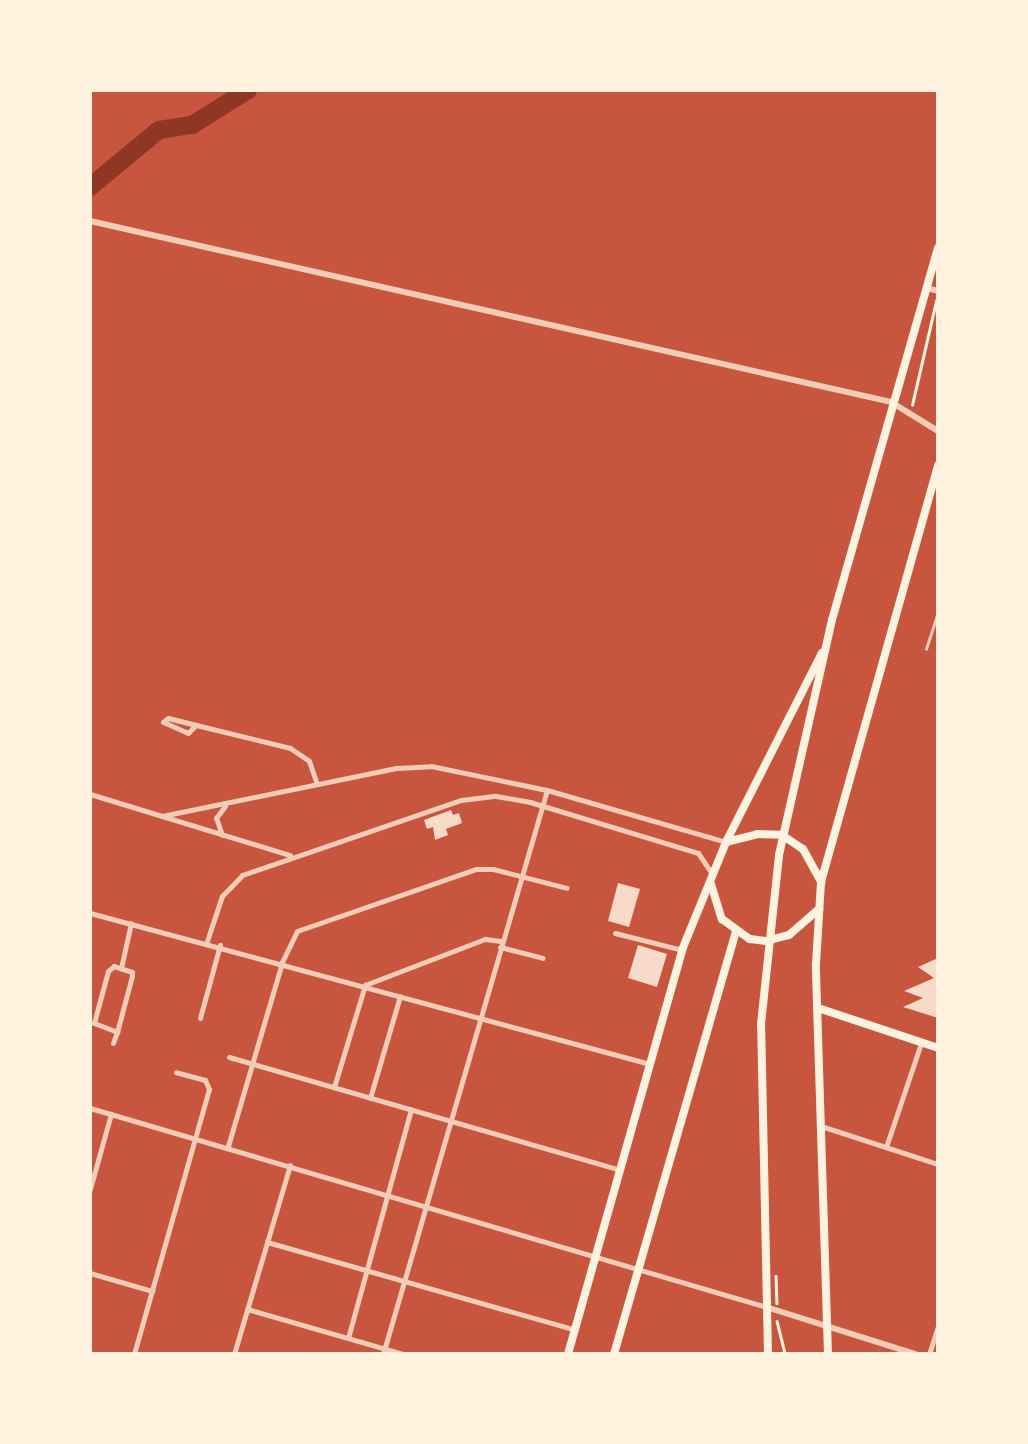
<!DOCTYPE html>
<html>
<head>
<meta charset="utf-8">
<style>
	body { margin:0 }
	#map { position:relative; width:1028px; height:1444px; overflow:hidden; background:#c8553d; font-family:"Fira Sans Condensed",sans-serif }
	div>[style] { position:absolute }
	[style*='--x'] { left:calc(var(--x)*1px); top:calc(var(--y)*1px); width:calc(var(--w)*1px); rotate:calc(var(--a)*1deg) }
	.river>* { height:18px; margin:-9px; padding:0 9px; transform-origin:9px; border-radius:9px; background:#8f3625 }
	.building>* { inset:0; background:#f7dbc8 }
	.path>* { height:2.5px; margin:-1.25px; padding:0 1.25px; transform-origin:1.25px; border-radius:1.25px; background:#fff3e0 }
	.service>* { height:2.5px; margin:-1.25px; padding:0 1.25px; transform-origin:1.25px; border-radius:1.25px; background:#f1ccb7 }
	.minor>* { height:5px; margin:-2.5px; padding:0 2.5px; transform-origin:2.5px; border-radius:2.5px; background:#f1ccb7 }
	.tertiary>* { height:6px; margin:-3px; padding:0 3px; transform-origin:3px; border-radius:3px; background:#f1ccb7 }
	.secondary>* { height:8px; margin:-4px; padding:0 4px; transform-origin:4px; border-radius:4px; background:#fff3e0 }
	.primary>* { height:8px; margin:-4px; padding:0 4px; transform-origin:4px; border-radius:4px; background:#fff3e0 }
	span { translate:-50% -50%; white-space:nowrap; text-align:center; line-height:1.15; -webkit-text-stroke:8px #fff3e0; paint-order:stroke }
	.frame { position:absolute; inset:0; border:92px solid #fff3e0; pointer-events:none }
</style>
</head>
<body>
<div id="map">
	<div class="river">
		<i style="--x:90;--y:187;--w:89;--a:-39.6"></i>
		<i style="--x:159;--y:130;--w:33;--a:-9"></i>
		<i style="--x:192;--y:125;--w:66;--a:-32"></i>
	</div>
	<div class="building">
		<i style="clip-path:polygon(451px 810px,453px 815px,459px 813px,462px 823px,446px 829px,448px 835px,435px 840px,433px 827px,427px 829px,424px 820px)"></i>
		<i style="clip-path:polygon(618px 883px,640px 889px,629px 927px,608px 921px)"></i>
		<i style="clip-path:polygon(638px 945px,667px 954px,657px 987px,628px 978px)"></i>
		<i style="clip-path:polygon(938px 958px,938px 1018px,903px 1007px,923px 998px,904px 991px,934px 978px,918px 967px)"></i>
	</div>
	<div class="path">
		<i style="--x:912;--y:405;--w:107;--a:-77"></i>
		<i style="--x:776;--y:1276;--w:27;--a:88"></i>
		<i style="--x:777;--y:1321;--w:34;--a:76"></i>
	</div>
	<div class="service">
		<i style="--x:926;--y:649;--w:39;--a:-72"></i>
	</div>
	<div class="minor">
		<i style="--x:196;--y:725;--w:11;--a:135"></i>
		<i style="--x:188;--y:733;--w:27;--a:-156"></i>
		<i style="--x:163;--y:722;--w:6;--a:-39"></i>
		<i style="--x:168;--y:718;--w:29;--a:14"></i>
		<i style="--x:196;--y:725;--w:97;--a:13.7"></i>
		<i style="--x:290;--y:748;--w:23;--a:34"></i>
		<i style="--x:309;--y:761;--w:24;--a:71"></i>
		<i style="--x:90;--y:794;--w:209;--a:17"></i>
		<i style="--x:162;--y:816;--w:239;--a:-11.6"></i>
		<i style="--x:396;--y:768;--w:35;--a:-3"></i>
		<i style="--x:431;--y:766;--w:118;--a:11.7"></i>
		<i style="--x:547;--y:790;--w:186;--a:16.2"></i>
		<i style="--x:222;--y:835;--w:18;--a:-109"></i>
		<i style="--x:216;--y:818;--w:15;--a:-53"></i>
		<i style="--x:90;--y:913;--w:580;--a:15.09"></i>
		<i style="--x:615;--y:933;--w:69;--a:14.2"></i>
		<i style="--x:207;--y:941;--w:47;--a:-71.6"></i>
		<i style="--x:222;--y:896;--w:29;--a:-46"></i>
		<i style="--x:242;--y:875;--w:231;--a:-18.9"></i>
		<i style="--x:461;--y:800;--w:35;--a:-7"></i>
		<i style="--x:496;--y:796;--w:35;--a:10"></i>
		<i style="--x:530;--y:802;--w:176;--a:16.9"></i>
		<i style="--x:698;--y:853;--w:25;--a:56"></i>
		<i style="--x:500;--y:947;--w:44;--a:14.3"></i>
		<i style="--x:121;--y:968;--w:46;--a:-77.5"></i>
		<i style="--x:200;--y:1018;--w:76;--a:-74.7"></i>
		<i style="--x:113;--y:1043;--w:12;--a:-70"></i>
		<i style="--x:117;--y:1032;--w:58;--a:-75"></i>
		<i style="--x:132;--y:976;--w:4;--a:-90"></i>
		<i style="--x:132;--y:972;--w:19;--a:-162"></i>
		<i style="--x:114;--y:966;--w:8;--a:140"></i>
		<i style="--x:108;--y:971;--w:54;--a:105.1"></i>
		<i style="--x:94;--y:1023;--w:25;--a:21"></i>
		<i style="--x:229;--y:1057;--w:407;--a:16.1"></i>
		<i style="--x:334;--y:1087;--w:107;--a:-73.1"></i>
		<i style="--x:365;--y:985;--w:129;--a:-21"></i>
		<i style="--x:485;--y:939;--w:16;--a:7"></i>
		<i style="--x:370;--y:1098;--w:106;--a:-73.6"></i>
		<i style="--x:90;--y:1108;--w:705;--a:16.4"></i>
		<i style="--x:821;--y:1126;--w:123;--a:18"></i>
		<i style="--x:228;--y:1146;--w:192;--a:-73.6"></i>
		<i style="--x:282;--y:962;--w:34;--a:-64"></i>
		<i style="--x:297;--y:931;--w:189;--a:-19.1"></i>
		<i style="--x:476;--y:869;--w:17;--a:0"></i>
		<i style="--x:493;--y:869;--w:76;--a:14.4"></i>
		<i style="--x:886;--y:1147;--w:110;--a:-71.4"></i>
		<i style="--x:90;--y:1189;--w:78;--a:-74.4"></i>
		<i style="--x:267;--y:1242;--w:320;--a:15.9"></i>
		<i style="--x:90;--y:1273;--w:65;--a:16.2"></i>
		<i style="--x:247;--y:1309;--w:162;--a:16.1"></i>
		<i style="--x:348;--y:1338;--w:237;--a:-74.6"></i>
		<i style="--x:134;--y:1354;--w:275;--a:-74.2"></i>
		<i style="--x:209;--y:1089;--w:10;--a:-114"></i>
		<i style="--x:205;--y:1080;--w:30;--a:-165"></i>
		<i style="--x:234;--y:1354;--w:197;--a:-73.5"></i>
		<i style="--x:383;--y:1354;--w:587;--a:-73.79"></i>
		<i style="--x:929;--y:1354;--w:28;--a:-72"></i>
	</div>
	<div class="tertiary">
		<i style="--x:90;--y:221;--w:821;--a:12.73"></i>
		<i style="--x:891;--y:402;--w:55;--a:31.7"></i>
		<i style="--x:927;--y:288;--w:11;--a:15"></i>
		<i style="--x:766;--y:1307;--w:156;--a:17.5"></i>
	</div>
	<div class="secondary">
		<i style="--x:726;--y:842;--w:32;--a:-14"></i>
		<i style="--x:757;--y:834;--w:25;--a:2"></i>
		<i style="--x:782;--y:835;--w:25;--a:34"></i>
		<i style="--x:803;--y:849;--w:38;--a:61"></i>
		<i style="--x:711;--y:884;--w:37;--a:73"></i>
		<i style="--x:722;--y:919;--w:34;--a:36"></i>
		<i style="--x:750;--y:939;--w:16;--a:7"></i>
		<i style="--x:766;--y:941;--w:24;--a:-15"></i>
		<i style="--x:789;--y:935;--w:40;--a:-41"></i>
		<i style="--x:818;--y:1008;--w:126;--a:18.4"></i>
		<i style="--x:568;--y:1354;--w:420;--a:-74.2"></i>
		<i style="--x:682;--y:950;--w:117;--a:-67.8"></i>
		<i style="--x:726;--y:842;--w:212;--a:-63.1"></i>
		<i style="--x:614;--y:1354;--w:439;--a:-73.9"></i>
	</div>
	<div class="primary">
		<i style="--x:768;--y:1354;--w:330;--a:-91.2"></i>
		<i style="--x:761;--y:1024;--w:170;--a:-83.9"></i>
		<i style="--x:779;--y:855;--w:241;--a:-77.3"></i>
		<i style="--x:832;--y:620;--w:387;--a:-74.1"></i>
		<i style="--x:828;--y:1354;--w:390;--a:-91.8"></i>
		<i style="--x:816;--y:964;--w:82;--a:-86.5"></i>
		<i style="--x:821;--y:882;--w:433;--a:-74.3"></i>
	</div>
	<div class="frame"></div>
</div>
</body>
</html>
